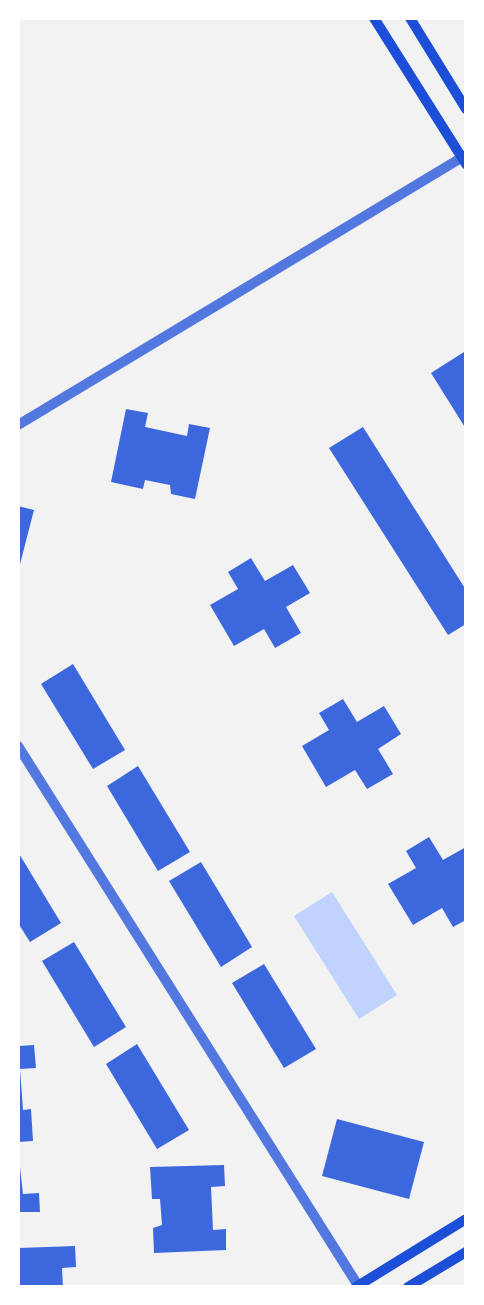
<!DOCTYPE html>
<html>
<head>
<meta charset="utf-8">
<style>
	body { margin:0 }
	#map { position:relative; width:484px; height:1305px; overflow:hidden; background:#f2f2f2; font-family:"Fira Sans",sans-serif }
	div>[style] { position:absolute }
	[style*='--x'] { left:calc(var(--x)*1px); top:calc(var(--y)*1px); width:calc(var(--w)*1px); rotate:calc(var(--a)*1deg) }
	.water>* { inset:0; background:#bfd3fe }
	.building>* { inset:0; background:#3d67dc }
	.tertiary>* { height:10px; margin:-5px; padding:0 5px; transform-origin:5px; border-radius:5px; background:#5277de }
	.secondary>* { height:10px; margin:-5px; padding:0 5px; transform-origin:5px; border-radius:5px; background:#1d4ed8 }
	span { translate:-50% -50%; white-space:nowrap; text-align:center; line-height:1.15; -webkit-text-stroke:5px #fff; paint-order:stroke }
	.frame { position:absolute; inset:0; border:20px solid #fff; pointer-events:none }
</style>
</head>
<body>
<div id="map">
	<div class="water">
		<i style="clip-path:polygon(332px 892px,397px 995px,359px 1019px,294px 916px)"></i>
	</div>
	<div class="building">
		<i style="clip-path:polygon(464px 352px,466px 355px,466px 429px,431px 373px)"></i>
		<i style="clip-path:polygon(126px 409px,148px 413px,145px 427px,187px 436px,189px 424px,210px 428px,195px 499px,171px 494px,170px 485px,145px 480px,143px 489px,111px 482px)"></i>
		<i style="clip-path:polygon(363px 427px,466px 590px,466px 624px,448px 635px,329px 448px)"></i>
		<i style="clip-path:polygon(18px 506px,34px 510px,19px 568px,18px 568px)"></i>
		<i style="clip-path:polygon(251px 558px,265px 581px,293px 565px,310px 593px,286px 607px,301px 633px,275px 648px,264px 629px,234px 646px,210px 605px,238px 589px,228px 572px)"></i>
		<i style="clip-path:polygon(73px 664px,125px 750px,93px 769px,41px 684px)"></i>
		<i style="clip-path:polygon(343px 699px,357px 722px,384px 706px,401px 734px,378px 749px,393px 774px,367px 789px,355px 770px,326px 787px,302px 746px,329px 730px,319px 713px)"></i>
		<i style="clip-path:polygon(138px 766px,190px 852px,158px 871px,107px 786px)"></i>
		<i style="clip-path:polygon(429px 837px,443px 860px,466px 847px,466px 920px,453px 927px,442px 908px,413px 925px,388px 884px,416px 868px,406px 851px)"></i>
		<i style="clip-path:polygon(18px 852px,61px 923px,30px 942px,18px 923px)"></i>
		<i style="clip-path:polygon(201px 862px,252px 947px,221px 967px,169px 881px)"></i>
		<i style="clip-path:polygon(74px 942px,126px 1027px,94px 1047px,42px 961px)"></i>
		<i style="clip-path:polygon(264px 964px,316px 1049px,284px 1068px,232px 983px)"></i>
		<i style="clip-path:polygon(137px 1044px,189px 1130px,157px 1149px,106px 1064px)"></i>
		<i style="clip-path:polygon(34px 1045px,36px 1068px,20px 1069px,23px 1110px,31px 1109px,33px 1141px,18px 1142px,18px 1046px)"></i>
		<i style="clip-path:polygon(337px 1119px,424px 1142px,409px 1199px,322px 1176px)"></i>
		<i style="clip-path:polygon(18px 1150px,23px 1194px,39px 1193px,40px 1212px,18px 1212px)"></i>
		<i style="clip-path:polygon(224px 1165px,225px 1186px,211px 1187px,213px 1230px,226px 1229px,226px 1250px,154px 1253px,153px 1228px,162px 1225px,160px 1199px,152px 1199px,150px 1167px)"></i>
		<i style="clip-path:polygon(75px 1246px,76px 1267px,62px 1268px,63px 1287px,18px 1287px,18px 1248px)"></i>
	</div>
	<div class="tertiary">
		<i style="--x:18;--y:425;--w:523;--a:-31.08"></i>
		<i style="--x:18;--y:746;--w:640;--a:57.78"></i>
	</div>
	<div class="secondary">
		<i style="--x:374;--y:18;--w:173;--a:57.8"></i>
		<i style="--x:410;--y:18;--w:107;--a:58.4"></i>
		<i style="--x:356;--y:1287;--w:129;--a:-31.7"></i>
		<i style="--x:408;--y:1287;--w:68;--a:-31.1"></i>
	</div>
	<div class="frame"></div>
</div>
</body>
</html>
